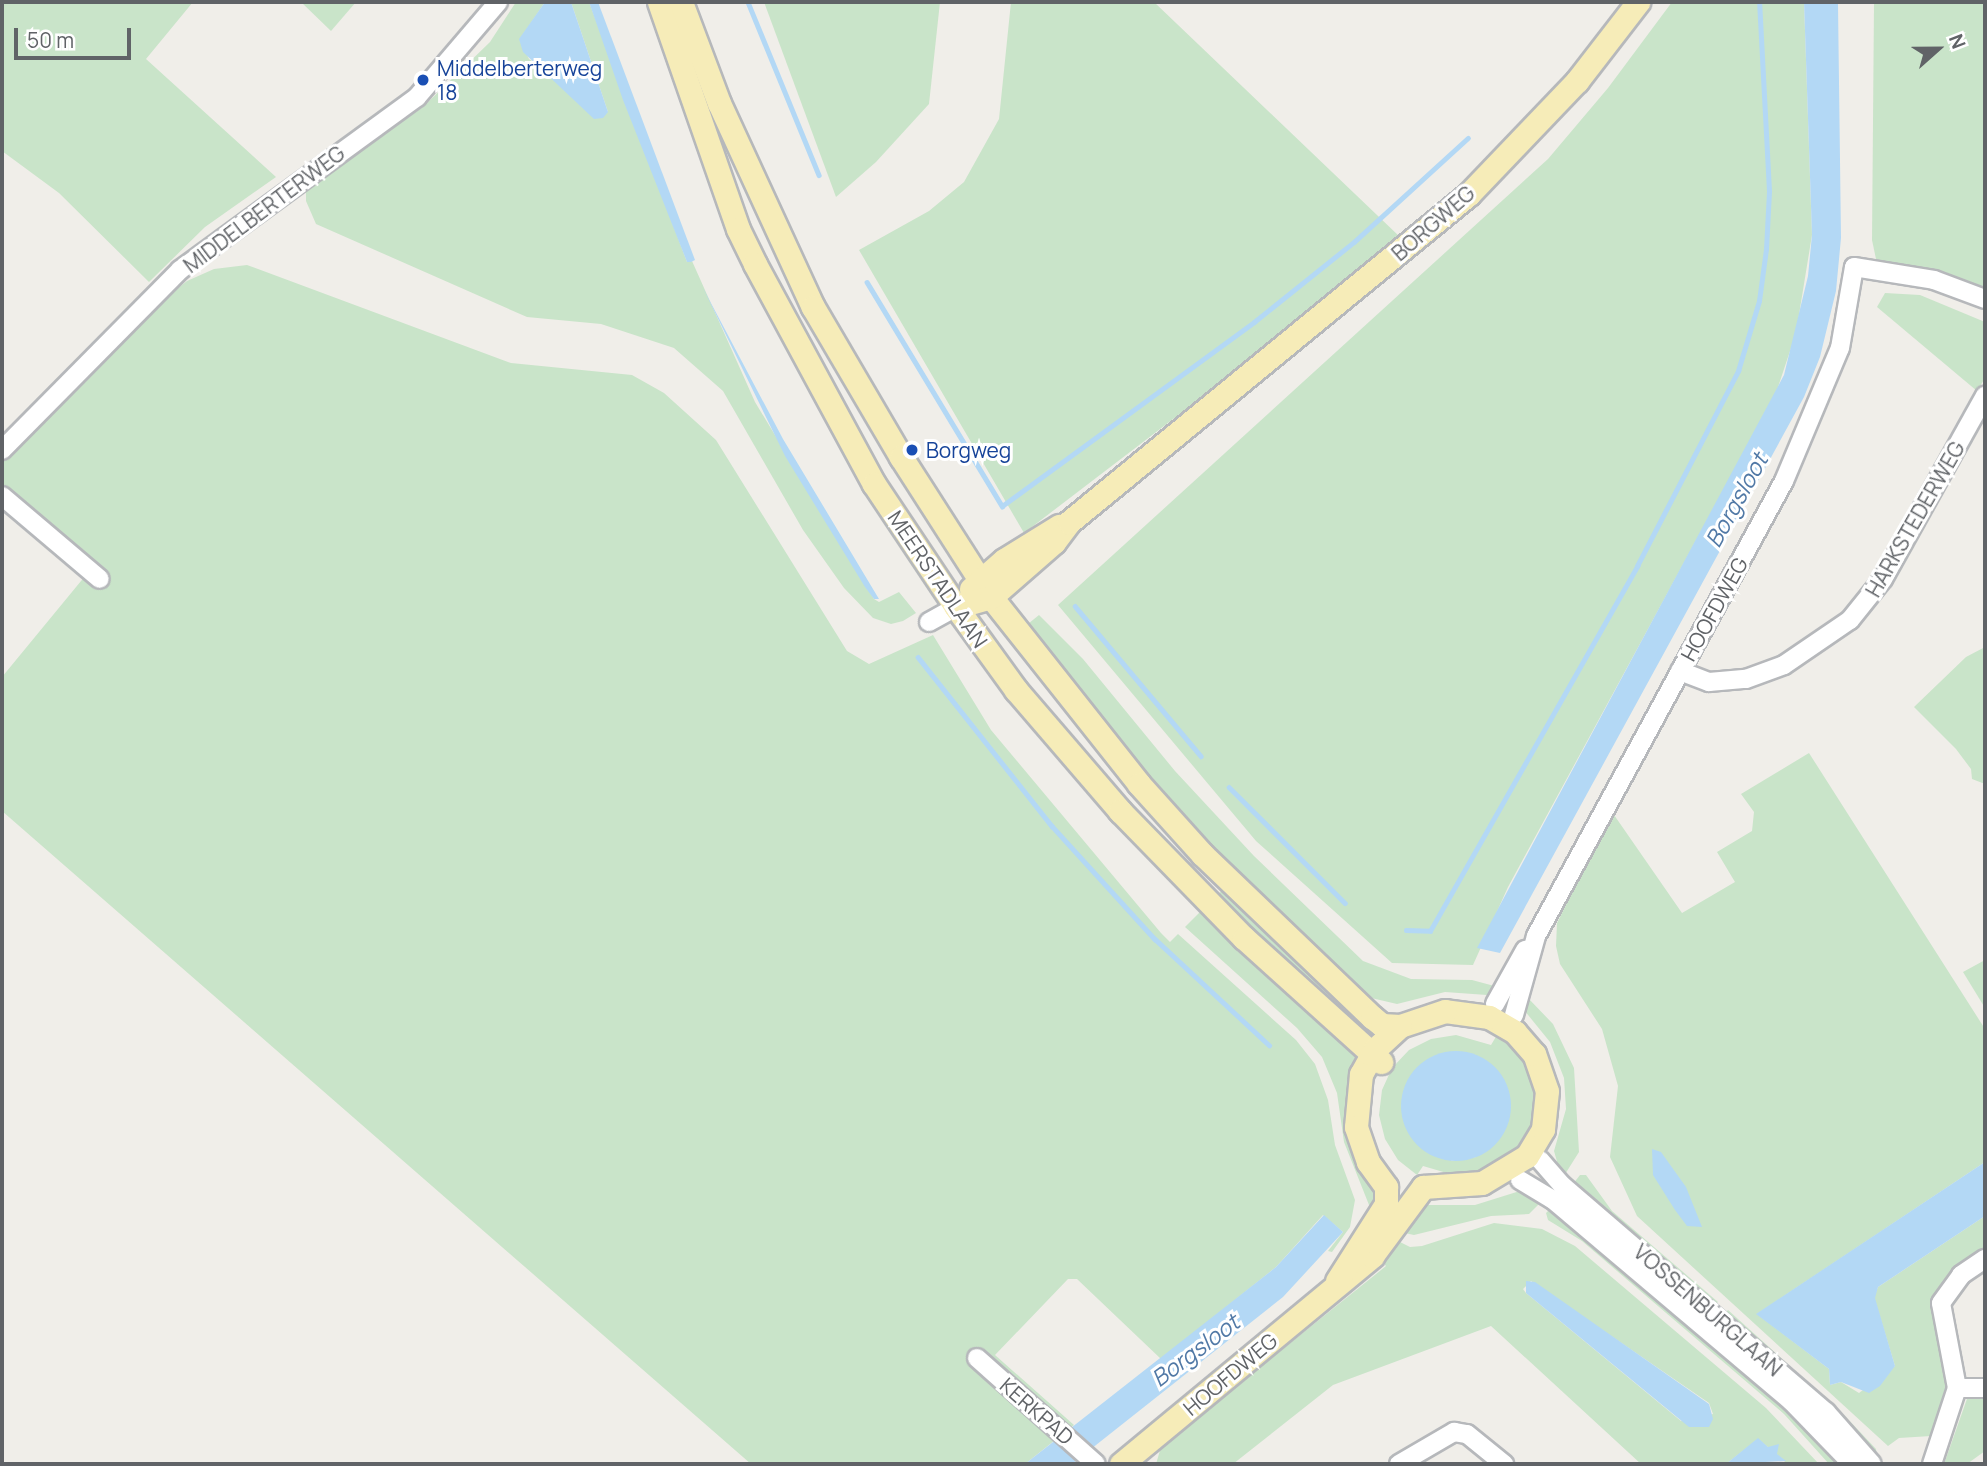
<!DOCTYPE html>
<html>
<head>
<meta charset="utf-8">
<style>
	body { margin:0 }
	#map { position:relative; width:1987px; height:1466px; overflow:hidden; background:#f0eee9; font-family:Manrope,sans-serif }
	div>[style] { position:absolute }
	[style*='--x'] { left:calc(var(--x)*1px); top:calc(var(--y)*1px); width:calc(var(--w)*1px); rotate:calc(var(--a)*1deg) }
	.green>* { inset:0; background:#c9e4c9 }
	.water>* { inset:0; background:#b3d8f5 }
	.round { border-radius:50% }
	.stream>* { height:4.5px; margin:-2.25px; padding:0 2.25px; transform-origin:2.25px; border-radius:2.25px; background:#b3d8f5 }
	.roads { filter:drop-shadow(2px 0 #b6b8bb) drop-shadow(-2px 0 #b6b8bb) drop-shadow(0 2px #b6b8bb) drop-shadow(0 -2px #b6b8bb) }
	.minor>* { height:18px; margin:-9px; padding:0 9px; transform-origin:9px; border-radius:9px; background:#fff }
	.major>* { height:23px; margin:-11.5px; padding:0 11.5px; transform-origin:11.5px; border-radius:11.5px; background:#f6ecb8 }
	.dots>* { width:19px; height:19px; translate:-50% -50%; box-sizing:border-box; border:4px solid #fff; border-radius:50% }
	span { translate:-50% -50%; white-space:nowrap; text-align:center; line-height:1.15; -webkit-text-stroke:6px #fff; paint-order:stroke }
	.transit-label { font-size:21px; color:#164399 }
	.left { translate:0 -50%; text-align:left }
	.street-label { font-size:21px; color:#606367 }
	.water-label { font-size:23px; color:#5179a6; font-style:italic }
	.frame { position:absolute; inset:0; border:4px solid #606367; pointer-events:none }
	.north { position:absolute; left:1903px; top:14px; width:70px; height:70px; -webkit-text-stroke:5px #fff; paint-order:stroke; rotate:69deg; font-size:19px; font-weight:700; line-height:28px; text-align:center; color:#606367 }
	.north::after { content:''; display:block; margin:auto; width:24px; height:32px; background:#606367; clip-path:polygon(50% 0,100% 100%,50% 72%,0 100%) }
	.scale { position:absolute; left:14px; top:28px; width:117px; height:32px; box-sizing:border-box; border:4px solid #606367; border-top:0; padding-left:9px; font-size:21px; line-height:24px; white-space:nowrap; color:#606367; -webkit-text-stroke:5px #fff; paint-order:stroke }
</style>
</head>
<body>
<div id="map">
	<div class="green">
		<i style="clip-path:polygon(2px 2px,193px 2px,146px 59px,276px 177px,205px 227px,149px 282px,59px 193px,2px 151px)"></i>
		<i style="clip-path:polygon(301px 2px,356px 2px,331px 31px)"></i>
		<i style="clip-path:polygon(516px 2px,545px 2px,520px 39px,529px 59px,608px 112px,571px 2px,589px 2px,687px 262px,692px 261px,755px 402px,874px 599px,879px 602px,899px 592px,916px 613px,903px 621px,891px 624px,873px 618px,844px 588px,803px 530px,723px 391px,674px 348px,601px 324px,527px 317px,316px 224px,306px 201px,306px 186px,423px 107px,490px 42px)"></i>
		<i style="clip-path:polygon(764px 2px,940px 2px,929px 104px,876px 162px,836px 197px)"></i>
		<i style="clip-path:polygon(1011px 2px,1154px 2px,1400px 237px,1253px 358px,1024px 533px,859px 250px,929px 211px,964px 182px,999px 119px)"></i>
		<i style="clip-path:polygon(1672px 2px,1804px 2px,1812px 235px,1796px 333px,1776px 393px,1508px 887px,1473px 965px,1392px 963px,1256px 841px,1058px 605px,1548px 159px,1608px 88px)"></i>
		<i style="clip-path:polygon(1874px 2px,1985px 2px,1985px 292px,1876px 259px,1872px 240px)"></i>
		<i style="clip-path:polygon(247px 265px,511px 363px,632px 375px,664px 393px,716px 440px,847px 651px,869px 664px,933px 635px,991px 730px,1161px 933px,1170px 942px,1178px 934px,1296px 1040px,1315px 1064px,1328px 1100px,1335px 1145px,1355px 1200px,1350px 1227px,1332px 1252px,1328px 1251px,1343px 1232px,1323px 1215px,1276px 1267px,1161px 1359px,1077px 1279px,1068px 1279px,995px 1355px,1074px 1425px,1025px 1464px,751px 1464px,2px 811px,2px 677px,95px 564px,2px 484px,2px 463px,150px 310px,187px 281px,214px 269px)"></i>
		<i style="clip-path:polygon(1885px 293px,1920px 295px,1985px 322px,1985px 378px,1977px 391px,1877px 307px)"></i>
		<i style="clip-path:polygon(1039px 615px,1083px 659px,1175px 771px,1254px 856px,1363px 961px,1411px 979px,1472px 980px,1498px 987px,1487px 995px,1445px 992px,1397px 1004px,1367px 997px,1242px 886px,1133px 766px,1023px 628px)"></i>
		<i style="clip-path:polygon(1985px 647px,1985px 784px,1972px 779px,1971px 769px,1956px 749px,1914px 707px,1966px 657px)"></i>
		<i style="clip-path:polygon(1809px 753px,1985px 1029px,1985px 1162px,1757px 1314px,1829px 1369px,1830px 1385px,1841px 1382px,1859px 1393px,1895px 1366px,1874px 1297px,1878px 1287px,1985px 1216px,1985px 1250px,1950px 1273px,1934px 1304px,1949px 1386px,1931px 1436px,1899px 1438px,1888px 1446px,1637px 1216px,1610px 1157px,1618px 1086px,1602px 1029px,1560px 964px,1556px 946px,1557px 923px,1612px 812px,1682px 913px,1735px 882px,1717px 852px,1752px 831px,1754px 812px,1741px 794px)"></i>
		<i style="clip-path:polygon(1228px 885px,1382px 1033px,1374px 1041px,1213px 899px)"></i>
		<i style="clip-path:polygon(1206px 906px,1356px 1051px,1380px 1198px,1371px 1210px,1344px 1142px,1337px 1093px,1322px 1057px,1297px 1028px,1185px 927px)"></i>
		<i style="clip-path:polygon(1985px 960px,1985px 1008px,1963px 972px)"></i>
		<i style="clip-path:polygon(1528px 998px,1553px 1024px,1574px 1068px,1579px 1152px,1562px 1179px,1554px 1151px,1566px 1109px,1564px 1078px,1550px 1042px,1524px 1010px)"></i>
		<i style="clip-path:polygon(evenodd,1456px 1035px,1491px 1045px,1497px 1035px,1525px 1061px,1534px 1085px,1532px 1123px,1512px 1155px,1481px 1173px,1457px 1176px,1423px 1166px,1417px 1175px,1398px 1160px,1385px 1139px,1379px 1115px,1382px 1090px,1392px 1068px,1409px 1050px,1431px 1039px,1456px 1035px,1403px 1094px,1476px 1157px,1452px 1161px,1403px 1117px,1403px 1094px)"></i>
		<i style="clip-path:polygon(1580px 1175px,1586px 1175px,1612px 1211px,1718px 1302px,1712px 1307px,1573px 1184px)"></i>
		<i style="clip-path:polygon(1523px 1190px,1545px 1198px,1529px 1214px,1491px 1216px,1414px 1235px,1400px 1232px,1423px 1205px,1475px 1205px)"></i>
		<i style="clip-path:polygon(1551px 1208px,1792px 1410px,1845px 1464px,1829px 1464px,1784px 1414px,1582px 1241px,1548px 1220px,1546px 1213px)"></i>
		<i style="clip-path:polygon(evenodd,1494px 1223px,1542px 1229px,1575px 1246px,1766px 1408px,1819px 1464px,1782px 1464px,1785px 1461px,1758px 1439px,1726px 1464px,1641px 1464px,1491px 1326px,1333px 1385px,1233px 1464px,1156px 1464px,1161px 1447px,1386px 1266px,1378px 1257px,1394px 1239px,1410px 1247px,1422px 1246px,1494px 1223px,1531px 1281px,1709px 1403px,1713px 1414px,1681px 1421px,1526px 1293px,1523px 1289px,1531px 1281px)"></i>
		<i style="clip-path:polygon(1728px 1310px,1844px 1415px,1876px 1449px,1877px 1458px,1723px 1316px)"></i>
		<i style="clip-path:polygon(1985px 1395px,1985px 1451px,1967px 1464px,1944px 1464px,1968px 1396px)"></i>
	</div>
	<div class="water">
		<i style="clip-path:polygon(545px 2px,571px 2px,608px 112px,603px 118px,594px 119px,523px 52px,519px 39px)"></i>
		<i style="clip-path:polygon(589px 2px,598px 2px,695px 260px,691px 262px,687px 262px,623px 100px)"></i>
		<i style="clip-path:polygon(1804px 2px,1838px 4px,1841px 238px,1836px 291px,1820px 357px,1804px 397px,1500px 953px,1477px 948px,1784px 375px,1808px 276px,1812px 235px)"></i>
		<i style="clip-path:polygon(703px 288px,783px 439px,879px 599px,874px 599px,865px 587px,785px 456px)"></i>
		<i class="round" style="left:1401px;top:1051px;width:110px;height:110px"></i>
		<i style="clip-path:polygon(1652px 1149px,1661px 1152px,1686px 1187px,1702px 1227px,1687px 1226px,1675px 1210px,1653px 1175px)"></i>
		<i style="clip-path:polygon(1985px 1162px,1985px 1216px,1878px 1287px,1875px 1298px,1895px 1366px,1880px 1386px,1869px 1393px,1841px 1382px,1830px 1385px,1829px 1369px,1756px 1314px)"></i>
		<i style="clip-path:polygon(1324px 1215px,1343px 1232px,1283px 1297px,1072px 1464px,1025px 1464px,1276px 1267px)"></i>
		<i style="clip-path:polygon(1526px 1281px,1535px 1282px,1709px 1404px,1713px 1419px,1709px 1427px,1689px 1427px,1526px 1293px)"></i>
		<i style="clip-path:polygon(1758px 1438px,1768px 1447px,1779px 1444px,1777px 1454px,1786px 1461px,1726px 1464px)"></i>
	</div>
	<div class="stream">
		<i style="--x:748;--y:2;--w:187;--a:67.7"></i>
		<i style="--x:867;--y:282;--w:262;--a:58.9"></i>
		<i style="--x:1002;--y:506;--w:312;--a:-36.1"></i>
		<i style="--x:1254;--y:322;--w:128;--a:-38.7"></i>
		<i style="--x:1354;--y:242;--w:154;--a:-42.4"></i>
		<i style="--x:1075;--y:606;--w:196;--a:50"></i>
		<i style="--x:918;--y:657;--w:216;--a:51.6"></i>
		<i style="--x:1052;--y:826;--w:153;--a:47.7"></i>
		<i style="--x:1155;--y:939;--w:156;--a:42.9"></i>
		<i style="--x:1229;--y:787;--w:164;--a:45"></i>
		<i style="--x:1406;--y:930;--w:24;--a:2"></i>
		<i style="--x:1430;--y:931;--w:420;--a:-60.4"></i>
		<i style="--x:1637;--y:566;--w:220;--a:-62.6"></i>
		<i style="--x:1738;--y:371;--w:73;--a:-73.3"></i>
		<i style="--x:1759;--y:301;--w:52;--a:-82.3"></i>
		<i style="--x:1766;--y:249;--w:58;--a:-87"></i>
		<i style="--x:1769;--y:191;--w:189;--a:-93"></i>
	</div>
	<div class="roads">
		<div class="minor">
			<i style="--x:2;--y:450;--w:253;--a:-45.3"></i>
			<i style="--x:180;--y:270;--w:293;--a:-36.1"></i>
			<i style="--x:417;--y:97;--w:125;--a:-49.5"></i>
			<i style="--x:2;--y:496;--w:128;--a:40.3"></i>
			<i style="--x:929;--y:622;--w:31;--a:-29"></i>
			<i style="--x:1680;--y:671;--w:31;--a:21"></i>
			<i style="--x:1709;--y:682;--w:37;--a:-5"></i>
			<i style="--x:1746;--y:679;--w:40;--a:-20.2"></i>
			<i style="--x:1784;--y:665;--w:80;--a:-34.3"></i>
			<i style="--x:1850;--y:620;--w:53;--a:-51.2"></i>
			<i style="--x:1883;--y:579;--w:210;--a:-60.9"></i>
			<i style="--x:1495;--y:1004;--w:62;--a:-60.9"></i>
			<i style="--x:1514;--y:1015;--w:82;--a:-74.4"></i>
			<i style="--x:1536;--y:936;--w:518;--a:-61.41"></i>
			<i style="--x:1784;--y:481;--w:144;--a:-67.2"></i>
			<i style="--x:1840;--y:348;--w:82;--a:-80.2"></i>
			<i style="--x:1854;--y:267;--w:81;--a:9.2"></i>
			<i style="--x:1934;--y:280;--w:54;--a:20.4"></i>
			<i style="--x:1540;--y:1160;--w:35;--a:49"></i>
			<i style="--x:1563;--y:1186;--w:347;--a:40.7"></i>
			<i style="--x:1826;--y:1412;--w:69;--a:48.5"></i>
			<i style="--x:1520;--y:1180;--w:37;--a:31"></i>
			<i style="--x:1552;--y:1199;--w:313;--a:40.2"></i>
			<i style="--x:1791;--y:1401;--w:88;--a:45.9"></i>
			<i style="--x:977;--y:1358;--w:159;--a:41.7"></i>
			<i style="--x:1957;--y:1388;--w:28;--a:0"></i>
			<i style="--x:1399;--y:1464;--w:64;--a:-30.2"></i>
			<i style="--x:1454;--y:1432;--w:13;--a:9"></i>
			<i style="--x:1467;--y:1434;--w:48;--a:39"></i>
			<i style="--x:1932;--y:1464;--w:80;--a:-71.8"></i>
			<i style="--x:1957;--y:1388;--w:86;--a:-100.7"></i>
			<i style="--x:1941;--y:1303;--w:34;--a:-54"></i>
			<i style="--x:1961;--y:1275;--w:29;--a:-34"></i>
		</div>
		<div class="major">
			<i style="--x:659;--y:2;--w:240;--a:70.8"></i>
			<i style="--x:738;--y:229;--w:39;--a:64"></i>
			<i style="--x:755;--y:264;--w:250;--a:61.6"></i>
			<i style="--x:874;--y:484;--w:148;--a:56.3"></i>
			<i style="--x:956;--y:607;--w:102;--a:54.1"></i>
			<i style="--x:1016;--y:690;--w:160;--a:49.3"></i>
			<i style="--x:1120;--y:811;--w:177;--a:45.7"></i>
			<i style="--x:1244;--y:938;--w:185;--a:42.1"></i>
			<i style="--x:681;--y:2;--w:108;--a:69.4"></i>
			<i style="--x:719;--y:103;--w:225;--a:65.3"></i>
			<i style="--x:813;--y:307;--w:174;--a:59.6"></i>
			<i style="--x:901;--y:457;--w:166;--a:57.3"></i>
			<i style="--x:991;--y:597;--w:238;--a:51.6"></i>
			<i style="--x:1139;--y:784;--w:94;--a:48"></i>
			<i style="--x:1202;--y:854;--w:236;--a:43.8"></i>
			<i style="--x:1372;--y:1017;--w:13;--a:39"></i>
			<i style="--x:1382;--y:1025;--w:18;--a:3"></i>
			<i style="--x:971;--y:589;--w:44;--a:-41.3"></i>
			<i style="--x:1004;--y:560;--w:65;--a:-31.7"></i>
			<i style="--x:956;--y:607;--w:36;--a:-16"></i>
			<i style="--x:991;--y:597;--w:84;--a:-41.1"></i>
			<i style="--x:1054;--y:542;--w:25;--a:-53"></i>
			<i style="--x:1069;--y:522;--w:517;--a:-39.35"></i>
			<i style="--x:1469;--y:194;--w:156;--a:-46.3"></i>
			<i style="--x:1577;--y:81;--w:100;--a:-52.3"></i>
			<i style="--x:1121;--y:1464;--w:326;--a:-39.6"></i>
			<i style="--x:1372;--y:1256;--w:86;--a:-53.5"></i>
			<i style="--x:1423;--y:1187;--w:59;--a:-3.9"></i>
			<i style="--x:1482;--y:1183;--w:52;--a:-31"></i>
			<i style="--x:1527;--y:1156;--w:31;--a:-59"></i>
			<i style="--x:1543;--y:1129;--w:38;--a:-84"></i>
			<i style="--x:1547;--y:1091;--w:39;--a:-109"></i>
			<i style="--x:1534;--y:1054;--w:29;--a:-131"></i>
			<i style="--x:1515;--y:1032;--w:30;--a:-150"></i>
			<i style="--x:1489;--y:1017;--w:44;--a:-172.2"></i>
			<i style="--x:1445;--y:1011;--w:47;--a:161.6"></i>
			<i style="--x:1400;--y:1026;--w:34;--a:137"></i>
			<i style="--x:1375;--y:1049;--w:29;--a:119"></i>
			<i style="--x:1361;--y:1074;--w:53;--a:95.4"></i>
			<i style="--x:1356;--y:1127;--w:37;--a:71"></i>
			<i style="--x:1368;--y:1162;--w:31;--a:54"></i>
			<i style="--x:1386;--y:1187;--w:17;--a:90"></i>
			<i style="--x:1386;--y:1204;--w:91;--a:122.5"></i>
		</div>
	</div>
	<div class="dots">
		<i style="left:423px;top:80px;background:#1a4fb4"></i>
		<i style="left:912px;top:450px;background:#1a4fb4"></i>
	</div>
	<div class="transit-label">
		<span class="left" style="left:437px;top:80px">Middelberterweg<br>18</span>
		<span class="left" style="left:926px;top:450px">Borgweg</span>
	</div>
	<div class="street-label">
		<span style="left:264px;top:209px;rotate:-37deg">MIDDELBERTERWEG</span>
		<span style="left:1433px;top:223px;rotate:-41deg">BORGWEG</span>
		<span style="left:1915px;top:519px;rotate:-60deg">HARKSTEDERWEG</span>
		<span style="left:938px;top:579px;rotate:56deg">MEERSTADLAAN</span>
		<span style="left:1714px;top:609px;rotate:-61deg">HOOFDWEG</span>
		<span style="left:1708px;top:1310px;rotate:41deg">VOSSENBURGLAAN</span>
		<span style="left:1230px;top:1374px;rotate:-40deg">HOOFDWEG</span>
		<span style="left:1037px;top:1411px;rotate:41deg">KERKPAD</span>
	</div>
	<div class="water-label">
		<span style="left:1736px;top:500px;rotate:-61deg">Borgsloot</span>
		<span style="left:1195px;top:1350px;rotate:-37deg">Borgsloot</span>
	</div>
	<div class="frame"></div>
	<div class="north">N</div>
	<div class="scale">50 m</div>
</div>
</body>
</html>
